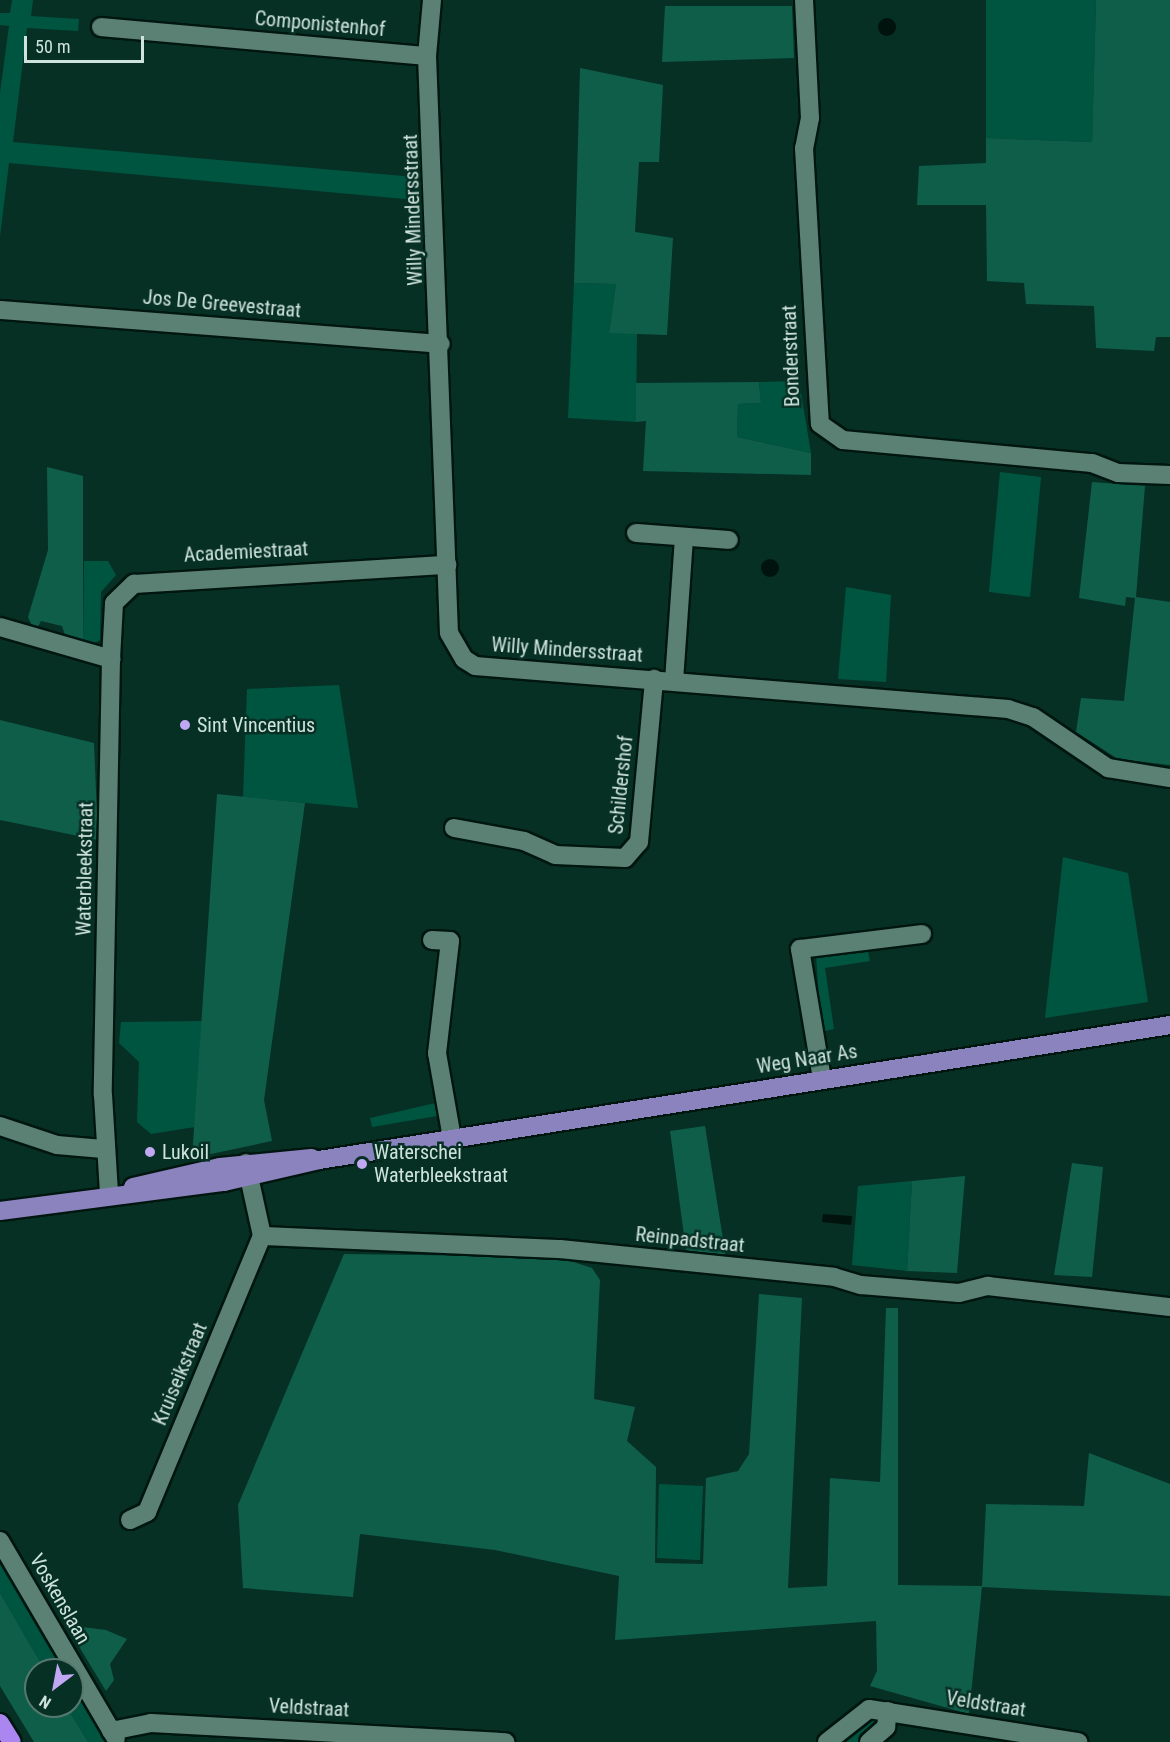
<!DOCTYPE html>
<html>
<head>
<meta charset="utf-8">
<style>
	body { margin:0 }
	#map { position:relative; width:1170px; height:1742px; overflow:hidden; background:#073025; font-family:"Roboto Condensed",sans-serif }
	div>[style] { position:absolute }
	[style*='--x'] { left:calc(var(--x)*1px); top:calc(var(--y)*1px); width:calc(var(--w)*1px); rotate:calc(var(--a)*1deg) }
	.green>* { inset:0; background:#005541 }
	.forest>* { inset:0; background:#0f5e4a }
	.water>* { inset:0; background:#01130d }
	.round { border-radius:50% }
	.roads { filter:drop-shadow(2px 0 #00160f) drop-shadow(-2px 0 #00160f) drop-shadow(0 2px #00160f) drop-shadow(0 -2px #00160f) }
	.minor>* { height:18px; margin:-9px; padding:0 9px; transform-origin:9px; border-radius:9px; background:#5a8173 }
	.major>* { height:18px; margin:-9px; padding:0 9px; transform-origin:9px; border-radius:9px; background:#8b83be }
	.highway>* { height:18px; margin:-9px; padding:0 9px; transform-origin:9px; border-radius:9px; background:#ab85f0 }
	.dots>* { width:16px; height:16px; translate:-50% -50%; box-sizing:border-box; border:3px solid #073025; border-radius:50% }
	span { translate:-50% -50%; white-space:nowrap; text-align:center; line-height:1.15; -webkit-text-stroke:5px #073025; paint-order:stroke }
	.street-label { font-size:20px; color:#cee3db }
	.poi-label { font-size:20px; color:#cee3db }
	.left { translate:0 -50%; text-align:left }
	.north { position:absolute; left:24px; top:1658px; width:60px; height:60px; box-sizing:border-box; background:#073025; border:2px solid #57786e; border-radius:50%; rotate:212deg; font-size:16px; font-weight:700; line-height:24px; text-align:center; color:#cee3db }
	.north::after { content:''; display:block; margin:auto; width:21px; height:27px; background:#c0a8f3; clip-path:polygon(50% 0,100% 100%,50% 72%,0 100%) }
	.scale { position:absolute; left:24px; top:36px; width:120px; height:27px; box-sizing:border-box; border:3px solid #cee3db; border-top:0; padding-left:8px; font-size:18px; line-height:21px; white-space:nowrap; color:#cee3db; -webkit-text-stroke:4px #073025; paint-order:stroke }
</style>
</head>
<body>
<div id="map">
	<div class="green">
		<i style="clip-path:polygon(12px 0,33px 0,31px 16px,79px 19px,78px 31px,27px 28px,13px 142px,415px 177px,416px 200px,9px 163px,0 236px,0 93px,9px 26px,0 25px,0 13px,10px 13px)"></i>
		<i style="clip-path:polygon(986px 0,1096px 0,1092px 142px,986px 138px)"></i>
		<i style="clip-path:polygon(574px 283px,616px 284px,609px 333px,637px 333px,636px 422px,568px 418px)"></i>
		<i style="clip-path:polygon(799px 381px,811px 453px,737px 437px,738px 404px,761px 403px,759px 382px)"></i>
		<i style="clip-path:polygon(1000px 472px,1041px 477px,1030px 597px,989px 592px)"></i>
		<i style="clip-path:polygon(84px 561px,108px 561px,116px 575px,101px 592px,100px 640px,89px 646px,83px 646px)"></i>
		<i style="clip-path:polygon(846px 587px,891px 595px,886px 682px,838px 679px)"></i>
		<i style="clip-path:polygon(339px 685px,358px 808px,243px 797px,247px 689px)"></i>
		<i style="clip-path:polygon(1063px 857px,1128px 873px,1148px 1002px,1045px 1018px)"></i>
		<i style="clip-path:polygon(868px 952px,870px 961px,825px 968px,834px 1029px,821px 1032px,816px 954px)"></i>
		<i style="clip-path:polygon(203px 1021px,195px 1127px,151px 1134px,137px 1122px,139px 1062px,119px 1043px,121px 1022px)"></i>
		<i style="clip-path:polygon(440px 1102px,443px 1115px,372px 1127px,370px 1118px)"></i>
		<i style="clip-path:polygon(912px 1181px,907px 1271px,852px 1265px,858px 1186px)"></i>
		<i style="clip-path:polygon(659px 1484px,703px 1486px,700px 1560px,657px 1558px)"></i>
		<i style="clip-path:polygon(0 1560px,64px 1670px,45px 1670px,0 1593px)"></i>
		<i style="clip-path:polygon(72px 1685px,105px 1742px,88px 1742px,66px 1706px,72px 1706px)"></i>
		<i style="clip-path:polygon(869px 1715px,879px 1719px,878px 1728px,860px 1742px,837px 1742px)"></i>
	</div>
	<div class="forest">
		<i style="clip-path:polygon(1096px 0,1170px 0,1170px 337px,1156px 337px,1154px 351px,1096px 348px,1094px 306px,1026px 304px,1024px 283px,987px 281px,986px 205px,917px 205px,919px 166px,986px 163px,986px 138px,1092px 142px)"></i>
		<i style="clip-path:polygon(665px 6px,792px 6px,794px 58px,662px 62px)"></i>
		<i style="clip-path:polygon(580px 68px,663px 85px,659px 162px,639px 162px,635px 232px,673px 238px,667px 335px,609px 333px,616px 284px,574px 283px)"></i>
		<i style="clip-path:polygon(759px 382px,761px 403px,738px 404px,737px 437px,811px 453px,811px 475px,643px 471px,646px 421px,636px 422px,636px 383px)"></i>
		<i style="clip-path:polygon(47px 467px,83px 476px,83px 646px,67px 641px,62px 626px,41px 621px,35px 632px,28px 617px,48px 550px)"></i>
		<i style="clip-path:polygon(1092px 482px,1145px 486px,1136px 597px,1170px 602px,1170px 765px,1118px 759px,1076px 732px,1081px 698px,1124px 701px,1135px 598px,1126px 597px,1125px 606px,1079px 598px)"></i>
		<i style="clip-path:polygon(0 720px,94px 743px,98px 840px,0 820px)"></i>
		<i style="clip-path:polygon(217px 794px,305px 803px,264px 1100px,272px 1141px,192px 1158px)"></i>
		<i style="clip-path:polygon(705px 1126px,726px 1258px,686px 1250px,670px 1131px)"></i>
		<i style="clip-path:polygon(1072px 1163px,1103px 1167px,1092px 1277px,1054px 1275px)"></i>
		<i style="clip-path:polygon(965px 1176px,957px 1273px,907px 1271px,912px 1181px)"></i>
		<i style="clip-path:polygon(344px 1254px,558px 1257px,592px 1268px,600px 1280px,594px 1399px,635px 1407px,627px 1441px,656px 1467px,655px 1563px,703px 1564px,706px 1478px,738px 1471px,749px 1454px,759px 1294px,802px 1298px,788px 1588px,827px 1586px,830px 1478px,880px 1482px,886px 1308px,898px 1308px,898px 1585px,982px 1586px,986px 1504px,1084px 1506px,1089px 1453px,1170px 1484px,1170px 1596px,982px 1587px,969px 1714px,870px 1686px,877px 1671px,876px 1621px,615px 1640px,619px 1576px,495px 1550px,360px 1534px,353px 1597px,243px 1588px,238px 1505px)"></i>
		<i style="clip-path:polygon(0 1593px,45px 1670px,36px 1670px,36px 1706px,66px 1706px,88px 1742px,34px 1742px,0 1686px)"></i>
		<i style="clip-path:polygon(66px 1625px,106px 1630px,127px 1639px,110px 1664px,114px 1680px,106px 1691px)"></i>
	</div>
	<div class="water">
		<i class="round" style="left:878px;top:18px;width:18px;height:18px"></i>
		<i class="round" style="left:761px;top:559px;width:18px;height:18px"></i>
		<i style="clip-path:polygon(823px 1214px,852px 1216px,851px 1225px,822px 1222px)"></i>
	</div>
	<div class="roads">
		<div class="minor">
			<i style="--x:432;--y:0;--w:56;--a:95.1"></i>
			<i style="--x:427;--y:56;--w:577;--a:87.82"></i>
			<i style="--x:449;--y:633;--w:30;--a:60"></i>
			<i style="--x:464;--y:659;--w:13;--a:32"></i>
			<i style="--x:475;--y:666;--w:535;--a:4.61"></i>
			<i style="--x:1008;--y:709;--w:26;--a:18"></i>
			<i style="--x:1033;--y:717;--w:91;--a:34.2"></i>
			<i style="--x:1108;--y:768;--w:63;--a:9.2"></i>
			<i style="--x:804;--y:0;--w:118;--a:87.1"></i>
			<i style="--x:810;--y:118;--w:31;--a:101"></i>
			<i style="--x:804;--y:148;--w:276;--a:86.7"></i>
			<i style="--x:820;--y:424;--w:28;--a:35"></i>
			<i style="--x:843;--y:440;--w:250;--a:5.3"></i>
			<i style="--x:1092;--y:463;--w:28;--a:21"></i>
			<i style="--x:1118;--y:473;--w:52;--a:2.2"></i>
			<i style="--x:101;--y:27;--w:327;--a:5.1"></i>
			<i style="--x:0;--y:310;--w:442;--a:4.4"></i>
			<i style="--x:636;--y:533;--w:93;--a:4.3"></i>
			<i style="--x:0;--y:627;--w:116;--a:16.1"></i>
			<i style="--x:111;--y:659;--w:436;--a:91.1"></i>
			<i style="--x:103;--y:1095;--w:99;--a:86.5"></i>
			<i style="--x:111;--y:659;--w:56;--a:-86.9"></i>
			<i style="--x:114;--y:603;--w:28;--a:-44"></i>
			<i style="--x:134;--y:584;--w:314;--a:-3.5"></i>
			<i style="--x:674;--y:681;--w:143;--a:-86"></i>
			<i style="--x:454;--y:828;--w:71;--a:10.5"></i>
			<i style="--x:524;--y:841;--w:34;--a:24"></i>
			<i style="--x:555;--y:855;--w:70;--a:2.5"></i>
			<i style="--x:625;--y:858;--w:21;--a:-49"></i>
			<i style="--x:639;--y:842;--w:164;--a:-84.7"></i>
			<i style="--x:432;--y:940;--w:18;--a:3"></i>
			<i style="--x:450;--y:941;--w:113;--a:96.6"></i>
			<i style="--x:437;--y:1053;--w:86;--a:80"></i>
			<i style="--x:822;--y:1079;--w:132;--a:-99.6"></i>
			<i style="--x:800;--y:949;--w:123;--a:-7"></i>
			<i style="--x:0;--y:1126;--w:60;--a:18.4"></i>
			<i style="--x:57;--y:1145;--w:46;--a:5"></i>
			<i style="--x:246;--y:1163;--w:75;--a:77.6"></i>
			<i style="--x:262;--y:1236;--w:298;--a:2.5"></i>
			<i style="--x:560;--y:1249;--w:275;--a:5.8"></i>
			<i style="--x:834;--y:1277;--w:28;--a:17"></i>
			<i style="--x:861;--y:1285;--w:98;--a:4.7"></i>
			<i style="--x:959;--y:1293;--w:30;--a:-14"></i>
			<i style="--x:988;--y:1286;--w:183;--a:6.6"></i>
			<i style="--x:130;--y:1520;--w:19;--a:-25"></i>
			<i style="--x:147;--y:1512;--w:299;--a:-67.4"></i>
			<i style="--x:0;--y:1541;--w:229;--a:59.6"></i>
			<i style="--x:111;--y:1731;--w:41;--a:-11.3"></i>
			<i style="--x:151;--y:1723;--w:355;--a:3.1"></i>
			<i style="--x:827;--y:1742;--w:53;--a:-38.2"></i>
			<i style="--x:869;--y:1709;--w:212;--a:9"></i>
			<i style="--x:869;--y:1742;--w:23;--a:-41"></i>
			<i style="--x:886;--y:1727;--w:16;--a:-83"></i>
		</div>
		<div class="major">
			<i style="--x:133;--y:1187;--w:89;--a:-12.9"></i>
			<i style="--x:220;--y:1167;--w:92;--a:-5.6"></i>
			<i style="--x:0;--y:1211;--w:226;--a:-7.4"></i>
			<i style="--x:224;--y:1182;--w:98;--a:-13"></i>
			<i style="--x:319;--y:1160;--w:862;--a:-9.01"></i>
		</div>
		<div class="highway">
			<i style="--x:0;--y:1723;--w:22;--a:58"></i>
		</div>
	</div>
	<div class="dots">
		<i style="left:185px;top:725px;background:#c0a8f3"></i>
		<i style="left:150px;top:1152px;background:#c0a8f3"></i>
		<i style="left:362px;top:1164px;background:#c0a8f3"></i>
	</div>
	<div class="street-label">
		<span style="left:320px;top:24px;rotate:5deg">Componistenhof</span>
		<span style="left:413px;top:210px;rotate:-92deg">Willy Mindersstraat</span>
		<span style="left:222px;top:304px;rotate:5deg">Jos De Greevestraat</span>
		<span style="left:791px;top:356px;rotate:-92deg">Bonderstraat</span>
		<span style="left:246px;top:552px;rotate:-3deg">Academiestraat</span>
		<span style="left:567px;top:650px;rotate:4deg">Willy Mindersstraat</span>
		<span style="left:621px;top:785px;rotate:-84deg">Schildershof</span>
		<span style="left:85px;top:869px;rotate:-89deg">Waterbleekstraat</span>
		<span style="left:807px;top:1059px;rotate:-9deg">Weg Naar As</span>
		<span style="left:690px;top:1240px;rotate:6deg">Reinpadstraat</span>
		<span style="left:180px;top:1374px;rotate:-67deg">Kruiseikstraat</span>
		<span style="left:60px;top:1599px;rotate:60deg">Voskenslaan</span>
		<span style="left:986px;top:1704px;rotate:9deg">Veldstraat</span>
		<span style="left:309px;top:1708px;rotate:3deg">Veldstraat</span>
	</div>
	<div class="poi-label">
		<span class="left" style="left:197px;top:725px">Sint Vincentius</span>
		<span class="left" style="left:162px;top:1152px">Lukoil</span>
		<span class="left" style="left:374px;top:1164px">Waterschei<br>Waterbleekstraat</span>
	</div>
	<div class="north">N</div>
	<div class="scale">50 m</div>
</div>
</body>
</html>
